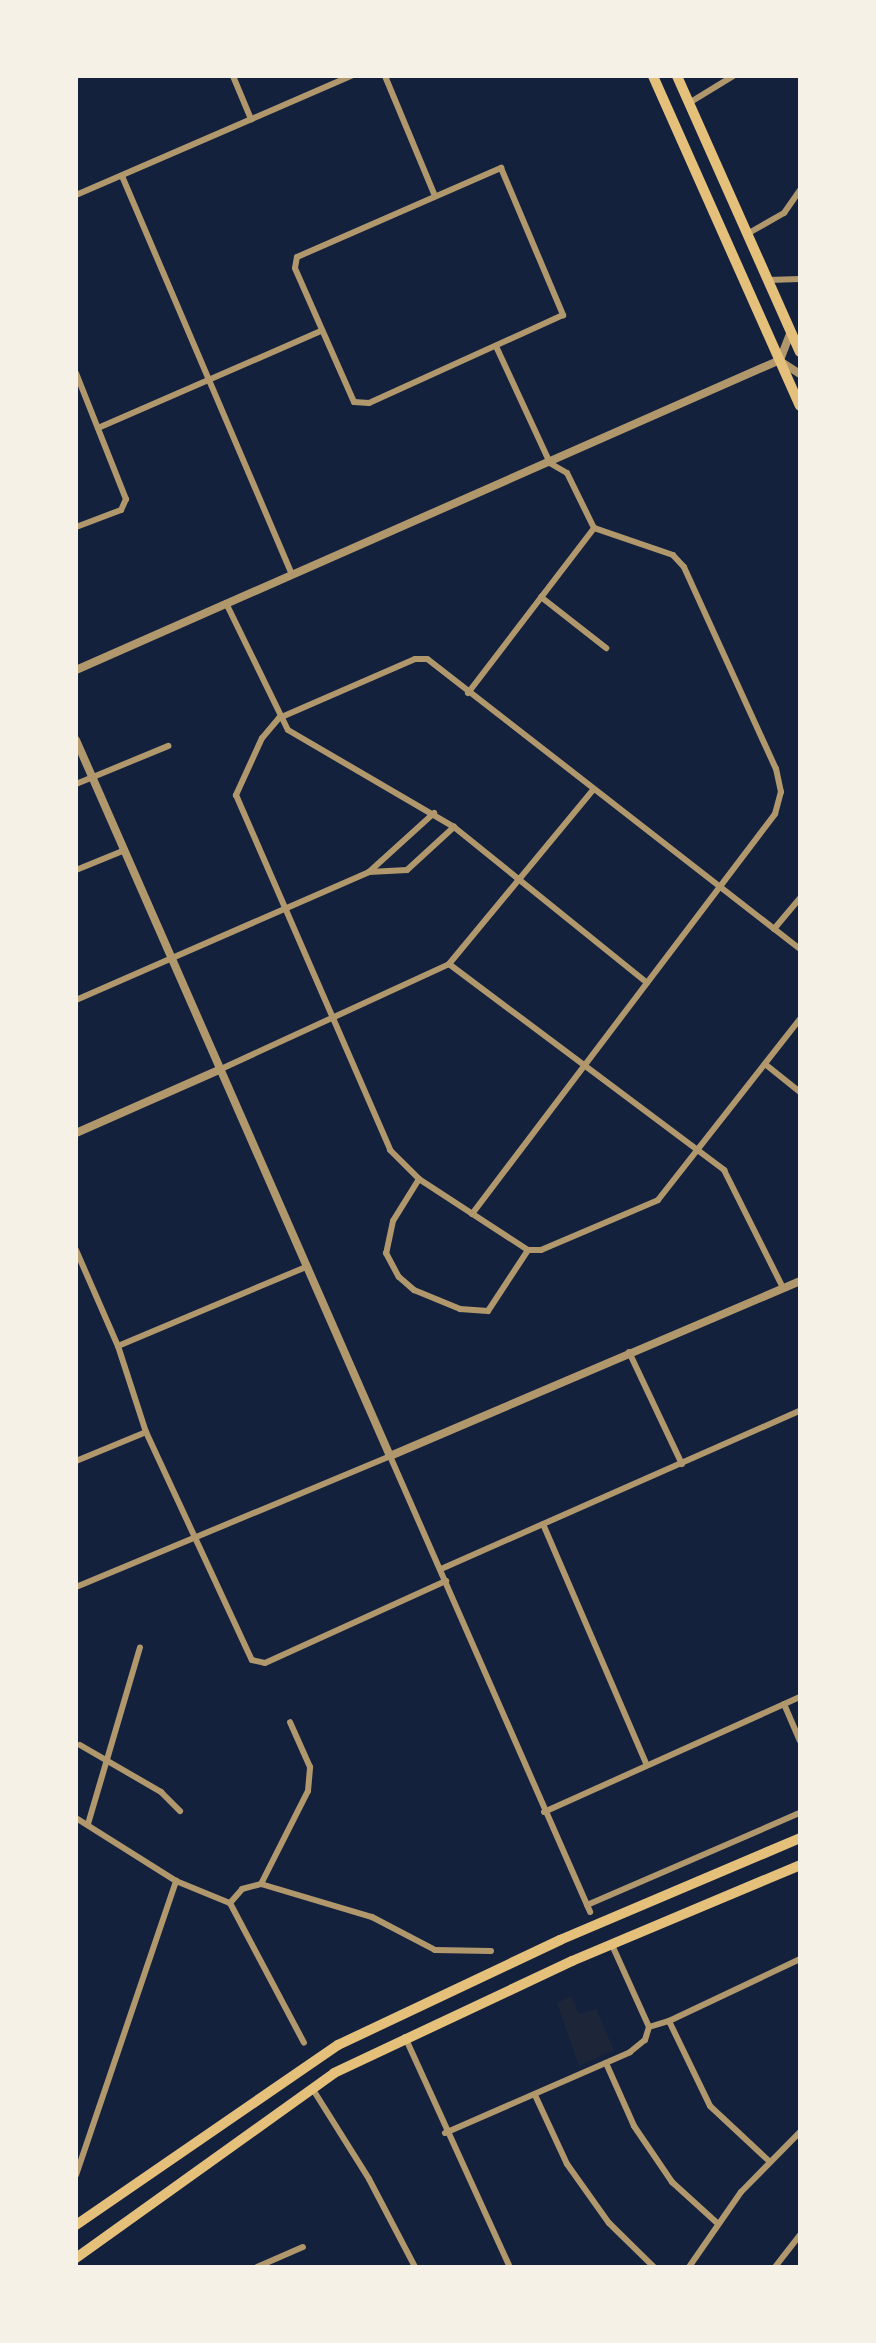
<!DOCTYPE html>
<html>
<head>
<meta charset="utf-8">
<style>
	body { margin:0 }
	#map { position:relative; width:876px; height:2343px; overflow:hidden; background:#14213d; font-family:"Sofia Sans Condensed",sans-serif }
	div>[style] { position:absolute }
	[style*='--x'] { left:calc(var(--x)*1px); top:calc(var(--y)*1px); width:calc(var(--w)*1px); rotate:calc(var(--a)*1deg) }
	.green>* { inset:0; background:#1d2539 }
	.minor>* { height:6px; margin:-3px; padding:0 3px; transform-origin:3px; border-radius:3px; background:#b1986c }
	.tertiary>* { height:8px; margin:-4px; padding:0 4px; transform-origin:4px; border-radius:4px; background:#b1986c }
	.primary>* { height:10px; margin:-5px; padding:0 5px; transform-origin:5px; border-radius:5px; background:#e5c07b }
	span { translate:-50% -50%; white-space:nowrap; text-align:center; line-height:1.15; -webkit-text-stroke:8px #f6f1e7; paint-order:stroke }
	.frame { position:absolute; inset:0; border:78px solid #f6f1e7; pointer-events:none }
</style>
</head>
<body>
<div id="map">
	<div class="green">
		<i style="clip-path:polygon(571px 1996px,579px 2014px,596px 2009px,614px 2050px,579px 2066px,557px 2003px)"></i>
	</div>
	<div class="minor">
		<i style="--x:233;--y:76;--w:47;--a:67.3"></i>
		<i style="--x:385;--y:76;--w:128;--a:67.4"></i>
		<i style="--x:689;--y:103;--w:52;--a:-31.5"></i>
		<i style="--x:501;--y:168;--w:160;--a:67.1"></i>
		<i style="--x:563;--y:315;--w:213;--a:155.6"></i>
		<i style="--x:369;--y:403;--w:15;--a:-176"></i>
		<i style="--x:354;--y:402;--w:146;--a:-113.8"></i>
		<i style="--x:295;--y:268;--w:11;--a:-80"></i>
		<i style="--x:297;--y:257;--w:223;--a:-23.6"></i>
		<i style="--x:122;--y:176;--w:434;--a:66.9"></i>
		<i style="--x:76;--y:195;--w:300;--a:-23.4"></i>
		<i style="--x:747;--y:234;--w:43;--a:-29.6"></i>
		<i style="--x:784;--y:213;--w:28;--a:-55"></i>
		<i style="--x:768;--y:280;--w:32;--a:-2"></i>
		<i style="--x:76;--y:373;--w:136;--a:68.4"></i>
		<i style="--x:126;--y:499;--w:12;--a:114"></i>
		<i style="--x:121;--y:510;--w:48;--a:159.3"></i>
		<i style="--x:98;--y:428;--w:243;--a:-23.5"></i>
		<i style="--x:541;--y:597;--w:83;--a:38.1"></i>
		<i style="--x:226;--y:603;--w:141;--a:64"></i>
		<i style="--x:288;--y:730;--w:192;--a:30.3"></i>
		<i style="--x:454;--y:827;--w:248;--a:38.9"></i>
		<i style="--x:468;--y:693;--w:208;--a:-52.6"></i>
		<i style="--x:76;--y:784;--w:100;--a:-22.4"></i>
		<i style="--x:76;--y:870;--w:53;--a:-22.2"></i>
		<i style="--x:369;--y:872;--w:38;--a:-3"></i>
		<i style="--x:407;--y:870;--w:64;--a:-42.5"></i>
		<i style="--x:774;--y:929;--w:40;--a:-50"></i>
		<i style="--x:800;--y:949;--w:472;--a:-142.1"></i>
		<i style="--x:427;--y:659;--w:12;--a:180"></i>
		<i style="--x:415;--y:659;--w:148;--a:156.5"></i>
		<i style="--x:279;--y:718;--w:26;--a:130"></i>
		<i style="--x:262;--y:738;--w:63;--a:114.5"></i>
		<i style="--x:236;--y:795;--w:387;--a:66.5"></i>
		<i style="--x:390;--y:1150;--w:41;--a:45"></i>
		<i style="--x:419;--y:1179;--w:130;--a:33.1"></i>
		<i style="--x:528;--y:1250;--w:13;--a:0"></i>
		<i style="--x:541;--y:1250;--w:127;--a:-23.1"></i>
		<i style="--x:658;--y:1200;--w:230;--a:-51.9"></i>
		<i style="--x:449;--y:964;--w:344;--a:36.8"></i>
		<i style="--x:724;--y:1170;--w:132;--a:63.4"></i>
		<i style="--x:76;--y:1000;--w:320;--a:-23.6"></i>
		<i style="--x:369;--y:872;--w:88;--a:-42.2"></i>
		<i style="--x:765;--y:1064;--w:45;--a:38.7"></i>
		<i style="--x:221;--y:1069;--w:251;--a:-24.7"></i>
		<i style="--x:449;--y:964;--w:226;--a:-50.4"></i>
		<i style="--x:419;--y:1179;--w:49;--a:121.8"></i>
		<i style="--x:393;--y:1221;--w:33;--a:102"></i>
		<i style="--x:386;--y:1253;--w:27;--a:62"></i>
		<i style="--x:399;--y:1277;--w:20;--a:41"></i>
		<i style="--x:414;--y:1290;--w:50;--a:22.4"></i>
		<i style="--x:460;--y:1309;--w:28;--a:4"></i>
		<i style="--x:488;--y:1311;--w:73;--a:-56.7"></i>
		<i style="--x:472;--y:1214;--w:502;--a:-52.86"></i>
		<i style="--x:775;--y:814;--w:23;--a:-75"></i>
		<i style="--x:781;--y:792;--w:24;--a:-102"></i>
		<i style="--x:776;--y:769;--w:222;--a:-114.5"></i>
		<i style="--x:684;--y:567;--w:16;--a:-133"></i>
		<i style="--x:673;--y:555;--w:83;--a:-161.1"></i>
		<i style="--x:594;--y:528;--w:61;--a:-116.1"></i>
		<i style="--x:567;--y:473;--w:20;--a:-150"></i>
		<i style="--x:550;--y:463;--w:129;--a:-114.8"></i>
		<i style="--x:76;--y:1250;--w:105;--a:66.4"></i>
		<i style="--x:118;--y:1346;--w:90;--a:72"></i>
		<i style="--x:146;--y:1432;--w:251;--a:65.1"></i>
		<i style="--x:252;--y:1660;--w:13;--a:13"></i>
		<i style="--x:265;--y:1663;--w:199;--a:-24.4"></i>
		<i style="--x:118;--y:1346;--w:202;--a:-22.8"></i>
		<i style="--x:629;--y:1352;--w:124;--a:64.7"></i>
		<i style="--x:76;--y:1461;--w:76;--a:-22.5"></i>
		<i style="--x:543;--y:1524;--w:262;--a:66.7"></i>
		<i style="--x:441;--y:1569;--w:392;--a:-23.8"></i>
		<i style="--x:76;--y:1587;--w:340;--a:-22.6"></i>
		<i style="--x:390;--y:1456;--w:498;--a:66.3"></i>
		<i style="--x:784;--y:1704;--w:40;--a:66.6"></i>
		<i style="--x:80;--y:1745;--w:94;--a:30.1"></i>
		<i style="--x:161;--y:1792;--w:27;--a:45"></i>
		<i style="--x:544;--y:1812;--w:281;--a:-24.2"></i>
		<i style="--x:76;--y:1818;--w:118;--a:32.2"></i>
		<i style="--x:176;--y:1881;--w:58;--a:22.2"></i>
		<i style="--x:230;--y:1903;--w:158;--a:62.1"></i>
		<i style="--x:88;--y:1824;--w:184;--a:-73.6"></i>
		<i style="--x:261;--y:1884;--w:104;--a:-63.2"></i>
		<i style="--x:308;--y:1791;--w:24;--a:-85"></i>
		<i style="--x:310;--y:1767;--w:49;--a:-114"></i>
		<i style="--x:230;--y:1903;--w:18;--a:-49"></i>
		<i style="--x:242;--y:1889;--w:20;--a:-15"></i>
		<i style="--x:261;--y:1884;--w:116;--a:16.6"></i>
		<i style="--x:372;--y:1917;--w:71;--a:27.6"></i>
		<i style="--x:435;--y:1950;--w:56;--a:1"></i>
		<i style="--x:587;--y:1905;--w:232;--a:-23.4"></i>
		<i style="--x:612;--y:1945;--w:90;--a:65.7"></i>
		<i style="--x:649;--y:2027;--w:21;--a:-17"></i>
		<i style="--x:669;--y:2021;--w:94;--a:64.2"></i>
		<i style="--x:710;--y:2106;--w:79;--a:43"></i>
		<i style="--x:669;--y:2021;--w:145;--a:-25.3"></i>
		<i style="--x:405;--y:2037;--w:253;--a:65.5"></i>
		<i style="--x:606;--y:2063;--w:69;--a:66"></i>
		<i style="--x:634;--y:2126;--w:68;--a:55.8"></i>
		<i style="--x:672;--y:2182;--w:61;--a:42.3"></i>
		<i style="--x:312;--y:2088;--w:107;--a:57.9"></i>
		<i style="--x:369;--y:2179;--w:99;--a:62.4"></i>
		<i style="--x:535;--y:2095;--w:76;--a:65.1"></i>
		<i style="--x:567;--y:2164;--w:72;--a:54.6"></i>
		<i style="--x:609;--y:2223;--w:63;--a:44.4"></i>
		<i style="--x:445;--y:2133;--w:202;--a:-23.6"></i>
		<i style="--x:630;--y:2052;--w:19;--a:-39"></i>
		<i style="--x:645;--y:2040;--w:14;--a:-73"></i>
		<i style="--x:76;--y:2175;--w:311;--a:-71.2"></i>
		<i style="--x:257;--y:2267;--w:50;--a:-23.5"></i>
		<i style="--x:689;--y:2267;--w:91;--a:-55.3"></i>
		<i style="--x:741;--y:2192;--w:84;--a:-45.5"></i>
		<i style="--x:775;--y:2267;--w:41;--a:-52"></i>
	</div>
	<div class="tertiary">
		<i style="--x:780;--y:361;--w:24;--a:33"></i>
		<i style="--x:76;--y:670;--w:769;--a:-23.77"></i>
		<i style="--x:780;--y:360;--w:30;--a:-69"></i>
		<i style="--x:76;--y:740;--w:782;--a:66.32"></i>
		<i style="--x:390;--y:1456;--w:446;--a:-23.1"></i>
		<i style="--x:76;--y:1133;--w:158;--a:-23.8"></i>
	</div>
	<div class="primary">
		<i style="--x:653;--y:76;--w:361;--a:66"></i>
		<i style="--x:677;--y:76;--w:302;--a:66"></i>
		<i style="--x:76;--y:2225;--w:318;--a:-34.5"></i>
		<i style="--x:338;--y:2045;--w:246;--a:-25.3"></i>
		<i style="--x:560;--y:1940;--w:261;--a:-23"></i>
		<i style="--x:76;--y:2258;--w:317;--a:-35.6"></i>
		<i style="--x:334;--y:2073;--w:263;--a:-25.2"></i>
		<i style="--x:572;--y:1961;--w:247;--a:-22.8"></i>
	</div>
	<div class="frame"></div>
</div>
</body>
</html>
